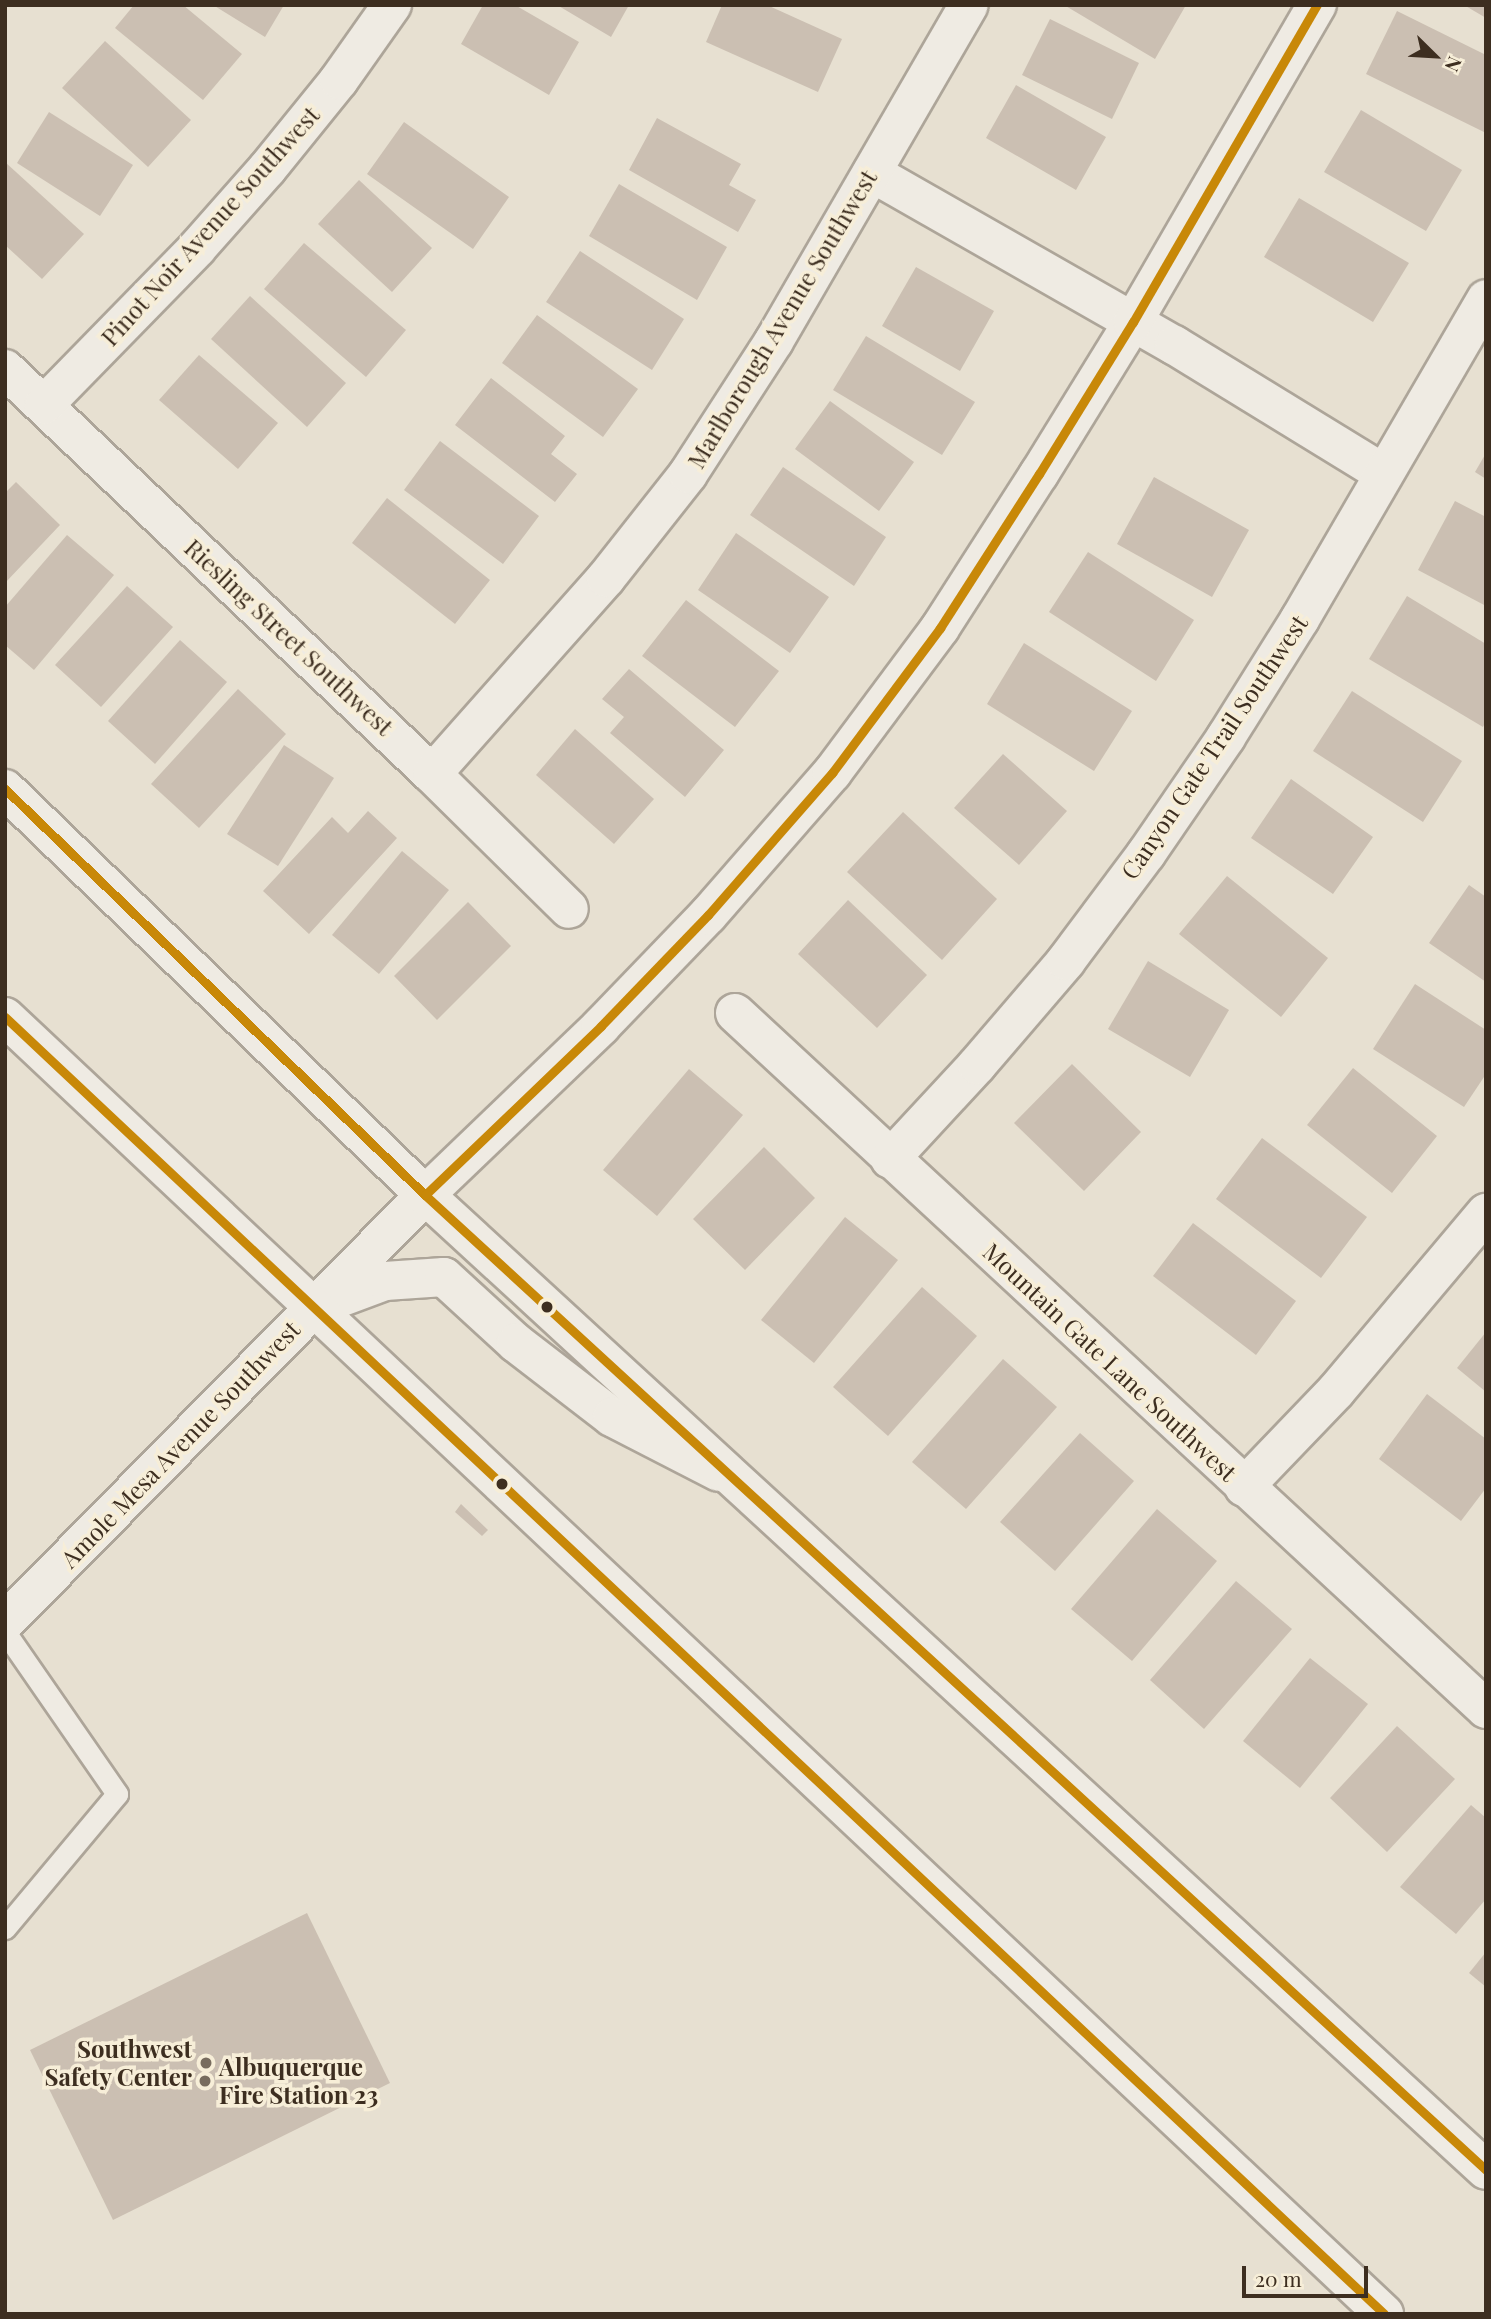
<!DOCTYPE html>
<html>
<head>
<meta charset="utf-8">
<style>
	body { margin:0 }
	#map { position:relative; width:1491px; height:2319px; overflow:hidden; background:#e7e0d1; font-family:"Playfair Display",serif }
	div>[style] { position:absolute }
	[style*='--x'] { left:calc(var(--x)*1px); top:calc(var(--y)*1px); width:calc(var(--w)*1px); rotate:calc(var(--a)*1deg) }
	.building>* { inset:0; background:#cbbfb2 }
	.roads { filter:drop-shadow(2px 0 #ada599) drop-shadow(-2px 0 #ada599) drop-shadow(0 2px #ada599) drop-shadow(0 -2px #ada599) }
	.service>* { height:21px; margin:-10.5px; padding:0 10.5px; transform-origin:10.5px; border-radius:10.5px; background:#efebe3 }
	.minor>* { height:38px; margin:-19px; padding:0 19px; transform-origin:19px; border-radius:19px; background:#efebe3 }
	.tertiary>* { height:38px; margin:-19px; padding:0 19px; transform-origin:19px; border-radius:19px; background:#efebe3 }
	.secondary>* { height:38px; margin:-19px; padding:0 19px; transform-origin:19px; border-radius:19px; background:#efebe3 }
	.bus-1>* { height:9px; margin:-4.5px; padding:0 4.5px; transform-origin:4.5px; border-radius:4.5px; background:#c88808 }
	.dots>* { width:19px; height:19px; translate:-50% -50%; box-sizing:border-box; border:4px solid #f7eed8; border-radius:50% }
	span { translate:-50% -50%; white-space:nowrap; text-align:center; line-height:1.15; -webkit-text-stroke:7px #f7eed8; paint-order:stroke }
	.street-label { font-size:24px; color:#3d2e20 }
	.poi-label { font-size:24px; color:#3d2e20; font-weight:700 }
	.right { translate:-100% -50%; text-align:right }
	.left { translate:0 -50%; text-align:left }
	.frame { position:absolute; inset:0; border:7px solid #3d2e20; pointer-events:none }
	.north { position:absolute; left:1400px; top:21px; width:70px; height:70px; -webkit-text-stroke:5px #f7eed8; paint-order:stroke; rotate:114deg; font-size:19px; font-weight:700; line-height:28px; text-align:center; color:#3d2e20 }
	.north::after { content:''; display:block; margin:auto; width:24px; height:32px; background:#3d2e20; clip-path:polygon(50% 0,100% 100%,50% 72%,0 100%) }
	.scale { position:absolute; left:1242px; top:2266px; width:126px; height:32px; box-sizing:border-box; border:4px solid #3d2e20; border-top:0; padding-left:9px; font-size:21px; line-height:24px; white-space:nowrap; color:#3d2e20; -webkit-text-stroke:5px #f7eed8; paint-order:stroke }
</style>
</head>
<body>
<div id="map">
	<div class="building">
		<i style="clip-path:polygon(134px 5px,183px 5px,242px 54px,203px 100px,115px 28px)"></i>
		<i style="clip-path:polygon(213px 5px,284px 5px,265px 37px)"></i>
		<i style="clip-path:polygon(483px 5px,515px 5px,579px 42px,549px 95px,461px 44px)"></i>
		<i style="clip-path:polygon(557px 5px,629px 5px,611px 37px)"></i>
		<i style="clip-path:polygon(722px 5px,767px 5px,842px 39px,818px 92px,706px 42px)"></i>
		<i style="clip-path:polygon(1064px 5px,1186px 5px,1155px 59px)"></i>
		<i style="clip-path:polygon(1464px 5px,1486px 5px,1486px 18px)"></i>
		<i style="clip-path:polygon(1397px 11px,1486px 55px,1486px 133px,1366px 74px)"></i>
		<i style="clip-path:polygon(1050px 19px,1139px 63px,1112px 119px,1022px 75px)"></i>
		<i style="clip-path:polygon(105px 41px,191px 120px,148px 167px,62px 88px)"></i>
		<i style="clip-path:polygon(1016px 85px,1106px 137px,1076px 190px,986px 138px)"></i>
		<i style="clip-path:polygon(1361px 110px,1462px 170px,1426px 231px,1324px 172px)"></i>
		<i style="clip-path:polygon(49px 112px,133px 165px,100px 216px,17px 163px)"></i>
		<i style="clip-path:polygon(657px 118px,741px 164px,729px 185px,756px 200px,738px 232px,629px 170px)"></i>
		<i style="clip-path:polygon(404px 122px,509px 197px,473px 249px,367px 174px)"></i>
		<i style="clip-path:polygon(5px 162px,84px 234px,42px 279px,5px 245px)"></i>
		<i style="clip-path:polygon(359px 180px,432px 248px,392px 292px,318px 224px)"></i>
		<i style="clip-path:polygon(619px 184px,727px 247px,697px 300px,589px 236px)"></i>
		<i style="clip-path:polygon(1299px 198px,1409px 263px,1373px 322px,1264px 257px)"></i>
		<i style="clip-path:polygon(304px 243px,406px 330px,366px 377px,264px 289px)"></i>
		<i style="clip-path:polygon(580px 251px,684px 319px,652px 370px,546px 302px)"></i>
		<i style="clip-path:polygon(916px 267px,994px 311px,960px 371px,882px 326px)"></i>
		<i style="clip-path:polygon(250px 296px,346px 383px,307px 427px,211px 339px)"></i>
		<i style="clip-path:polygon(537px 315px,638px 389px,603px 437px,502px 363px)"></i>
		<i style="clip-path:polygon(866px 336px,975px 402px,942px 455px,833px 390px)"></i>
		<i style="clip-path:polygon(199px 355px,278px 423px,238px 469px,159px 400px)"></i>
		<i style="clip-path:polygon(491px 378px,565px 436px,551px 454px,577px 474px,555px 502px,455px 425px)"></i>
		<i style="clip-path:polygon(830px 401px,914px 462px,879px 511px,795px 449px)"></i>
		<i style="clip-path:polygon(440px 441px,539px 516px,503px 564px,404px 490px)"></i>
		<i style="clip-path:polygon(1486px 453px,1486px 479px,1475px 472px)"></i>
		<i style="clip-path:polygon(783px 467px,886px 537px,854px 586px,750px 515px)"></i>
		<i style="clip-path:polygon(1154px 477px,1249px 530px,1212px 597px,1117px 544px)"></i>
		<i style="clip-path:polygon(16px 482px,60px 525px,5px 583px,5px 493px)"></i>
		<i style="clip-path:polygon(387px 498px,490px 580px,455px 624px,352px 543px)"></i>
		<i style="clip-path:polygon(1455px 501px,1486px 517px,1486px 606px,1418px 570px)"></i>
		<i style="clip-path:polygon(736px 533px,829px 597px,790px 653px,698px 590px)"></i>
		<i style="clip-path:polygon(67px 535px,114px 575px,34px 670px,5px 645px,5px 607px)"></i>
		<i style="clip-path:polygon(1088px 552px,1194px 620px,1156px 681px,1049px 612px)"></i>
		<i style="clip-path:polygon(127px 586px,173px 627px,101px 707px,55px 665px)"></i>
		<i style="clip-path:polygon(1407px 596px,1486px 644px,1486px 721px,1483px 727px,1369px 659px)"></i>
		<i style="clip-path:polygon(686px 600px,779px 671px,735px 727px,642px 656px)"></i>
		<i style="clip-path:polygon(180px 640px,227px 682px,155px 764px,108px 721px)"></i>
		<i style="clip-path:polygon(1024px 643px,1132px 711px,1094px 771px,987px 704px)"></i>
		<i style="clip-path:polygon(629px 669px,724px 750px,685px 797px,610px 733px,624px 717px,602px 699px)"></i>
		<i style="clip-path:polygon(238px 689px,286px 734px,199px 828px,151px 784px)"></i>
		<i style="clip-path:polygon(1352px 691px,1462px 761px,1423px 822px,1313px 751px)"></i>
		<i style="clip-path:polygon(575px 729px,654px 799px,614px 844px,536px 775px)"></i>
		<i style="clip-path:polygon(284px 745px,334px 778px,278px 866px,227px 834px)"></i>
		<i style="clip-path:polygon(1003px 754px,1067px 811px,1019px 865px,954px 808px)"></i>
		<i style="clip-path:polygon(1291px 779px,1373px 837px,1333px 894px,1251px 838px)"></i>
		<i style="clip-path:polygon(368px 811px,397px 838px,309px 934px,263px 891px,332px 817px,348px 833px)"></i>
		<i style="clip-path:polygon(903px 812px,997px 899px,942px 960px,847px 872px)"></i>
		<i style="clip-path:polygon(402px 851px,449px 890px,379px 974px,332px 935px)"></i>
		<i style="clip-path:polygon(1227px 876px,1328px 958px,1281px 1017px,1179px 934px)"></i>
		<i style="clip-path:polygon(1469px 885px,1486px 897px,1486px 982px,1429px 943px)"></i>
		<i style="clip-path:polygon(848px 900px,927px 975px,877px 1028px,798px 954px)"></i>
		<i style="clip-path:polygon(468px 902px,511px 946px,437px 1020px,394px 976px)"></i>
		<i style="clip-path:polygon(1148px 961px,1229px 1010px,1190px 1077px,1108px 1029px)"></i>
		<i style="clip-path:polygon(1415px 984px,1486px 1030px,1486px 1074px,1464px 1107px,1373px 1049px)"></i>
		<i style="clip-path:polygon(1072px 1064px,1141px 1132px,1084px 1191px,1014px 1123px)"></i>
		<i style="clip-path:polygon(1353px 1068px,1437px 1136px,1392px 1193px,1307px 1125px)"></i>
		<i style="clip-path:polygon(689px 1069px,743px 1115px,657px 1216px,603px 1170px)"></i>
		<i style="clip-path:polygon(1262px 1138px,1367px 1217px,1321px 1278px,1216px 1199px)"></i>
		<i style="clip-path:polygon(764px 1147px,815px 1198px,745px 1270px,693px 1219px)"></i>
		<i style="clip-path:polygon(845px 1217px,898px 1260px,814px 1363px,761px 1320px)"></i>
		<i style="clip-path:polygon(1193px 1223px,1296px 1301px,1256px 1355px,1153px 1276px)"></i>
		<i style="clip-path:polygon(922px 1287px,977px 1336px,888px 1436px,833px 1387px)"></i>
		<i style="clip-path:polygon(1486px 1332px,1486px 1392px,1457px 1368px)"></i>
		<i style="clip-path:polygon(1003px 1359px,1057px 1407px,966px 1509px,912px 1462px)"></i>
		<i style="clip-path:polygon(1427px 1394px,1486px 1439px,1486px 1488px,1461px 1521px,1379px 1459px)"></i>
		<i style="clip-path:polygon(1080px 1433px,1134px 1481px,1055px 1571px,1000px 1522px)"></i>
		<i style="clip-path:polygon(461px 1504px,488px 1530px,482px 1536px,455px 1512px)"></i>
		<i style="clip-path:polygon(1157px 1509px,1217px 1561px,1132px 1661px,1071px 1609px)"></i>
		<i style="clip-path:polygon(1236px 1581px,1292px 1629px,1204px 1729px,1150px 1680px)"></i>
		<i style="clip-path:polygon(1310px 1658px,1368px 1704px,1300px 1788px,1243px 1741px)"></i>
		<i style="clip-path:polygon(1397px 1726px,1455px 1779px,1387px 1852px,1330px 1798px)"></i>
		<i style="clip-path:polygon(1471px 1805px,1486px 1818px,1486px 1899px,1456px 1934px,1400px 1887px)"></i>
		<i style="clip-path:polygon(307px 1913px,390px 2083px,113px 2220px,30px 2050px)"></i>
		<i style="clip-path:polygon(1486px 1952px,1486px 1987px,1469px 1973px)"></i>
	</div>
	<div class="roads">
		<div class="service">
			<i style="--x:5;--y:1632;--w:197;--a:55.3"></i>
			<i style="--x:117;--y:1794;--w:175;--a:129.9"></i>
		</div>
		<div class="minor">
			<i style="--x:872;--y:173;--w:348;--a:29.7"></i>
			<i style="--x:1174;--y:345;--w:245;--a:31.5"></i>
			<i style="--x:5;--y:369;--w:589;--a:43.49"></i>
			<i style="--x:432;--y:774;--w:192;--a:44.6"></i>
			<i style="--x:44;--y:405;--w:219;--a:-45.7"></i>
			<i style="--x:197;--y:248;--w:106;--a:-48.5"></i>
			<i style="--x:267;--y:169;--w:114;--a:-51"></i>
			<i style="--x:339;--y:80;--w:92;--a:-54.8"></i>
			<i style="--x:432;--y:774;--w:262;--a:-48.4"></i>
			<i style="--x:606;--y:578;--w:132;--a:-51.7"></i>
			<i style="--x:688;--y:474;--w:158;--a:-57.1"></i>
			<i style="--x:774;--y:341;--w:388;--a:-59.9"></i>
			<i style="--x:735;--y:1013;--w:1024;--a:42.82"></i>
			<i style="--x:890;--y:1159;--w:128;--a:-47.2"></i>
			<i style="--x:977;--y:1065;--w:137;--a:-49.4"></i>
			<i style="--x:1066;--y:961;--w:134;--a:-53.2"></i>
			<i style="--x:1146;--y:854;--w:142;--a:-55.6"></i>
			<i style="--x:1226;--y:737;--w:139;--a:-57.9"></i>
			<i style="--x:1300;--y:619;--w:370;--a:-59.8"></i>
			<i style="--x:1244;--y:1487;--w:133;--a:-46.2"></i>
			<i style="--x:1336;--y:1391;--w:233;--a:-49.9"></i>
		</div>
		<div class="tertiary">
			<i style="--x:326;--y:1303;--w:63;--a:-20.4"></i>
			<i style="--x:385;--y:1281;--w:59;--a:-3.9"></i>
			<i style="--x:444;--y:1277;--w:98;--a:42.5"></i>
			<i style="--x:516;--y:1343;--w:121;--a:37.6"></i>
			<i style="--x:612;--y:1417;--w:120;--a:27.2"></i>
			<i style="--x:5;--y:1622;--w:599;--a:-45.47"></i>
			<i style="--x:425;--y:1195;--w:244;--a:-43.8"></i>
			<i style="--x:601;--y:1026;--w:154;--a:-46.1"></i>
			<i style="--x:708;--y:915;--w:189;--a:-48.9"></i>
			<i style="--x:832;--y:773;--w:181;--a:-53.3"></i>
			<i style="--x:940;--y:628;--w:183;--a:-57.3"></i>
			<i style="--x:1039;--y:474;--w:179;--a:-58.3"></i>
			<i style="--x:1133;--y:322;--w:367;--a:-59.9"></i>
		</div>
		<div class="secondary">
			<i style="--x:5;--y:789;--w:584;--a:44.03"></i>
			<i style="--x:425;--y:1195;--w:1441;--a:42.58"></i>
			<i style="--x:5;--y:1017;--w:1893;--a:43.24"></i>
		</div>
	</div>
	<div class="bus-1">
		<i style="--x:5;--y:789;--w:584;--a:44.03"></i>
		<i style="--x:425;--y:1195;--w:1441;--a:42.58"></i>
		<i style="--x:5;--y:1017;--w:1893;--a:43.24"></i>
		<i style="--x:425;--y:1195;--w:244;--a:-43.8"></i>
		<i style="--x:601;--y:1026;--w:154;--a:-46.1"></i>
		<i style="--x:708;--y:915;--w:189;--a:-48.9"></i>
		<i style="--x:832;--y:773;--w:181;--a:-53.3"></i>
		<i style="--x:940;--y:628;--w:183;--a:-57.3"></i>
		<i style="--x:1039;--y:474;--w:179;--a:-58.3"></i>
		<i style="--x:1133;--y:322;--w:367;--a:-59.9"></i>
	</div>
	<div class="dots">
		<i style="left:547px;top:1307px;background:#3d2e20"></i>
		<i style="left:502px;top:1484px;background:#3d2e20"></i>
		<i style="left:206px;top:2063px;background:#786c5e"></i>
		<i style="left:205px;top:2081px;background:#786c5e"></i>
	</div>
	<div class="street-label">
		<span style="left:210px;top:226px;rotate:-48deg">Pinot Noir Avenue Southwest</span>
		<span style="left:782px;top:319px;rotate:-59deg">Marlborough Avenue Southwest</span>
		<span style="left:289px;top:637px;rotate:43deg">Riesling Street Southwest</span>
		<span style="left:1214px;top:747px;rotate:-56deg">Canyon Gate Trail Southwest</span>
		<span style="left:1110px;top:1362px;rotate:43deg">Mountain Gate Lane Southwest</span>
		<span style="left:180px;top:1444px;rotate:-46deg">Amole Mesa Avenue Southwest</span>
	</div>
	<div class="poi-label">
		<span class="right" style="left:192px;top:2063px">Southwest<br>Safety Center</span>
		<span class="left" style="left:219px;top:2081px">Albuquerque<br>Fire Station 23</span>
	</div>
	<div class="frame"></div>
	<div class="north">N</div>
	<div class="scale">20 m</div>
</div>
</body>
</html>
